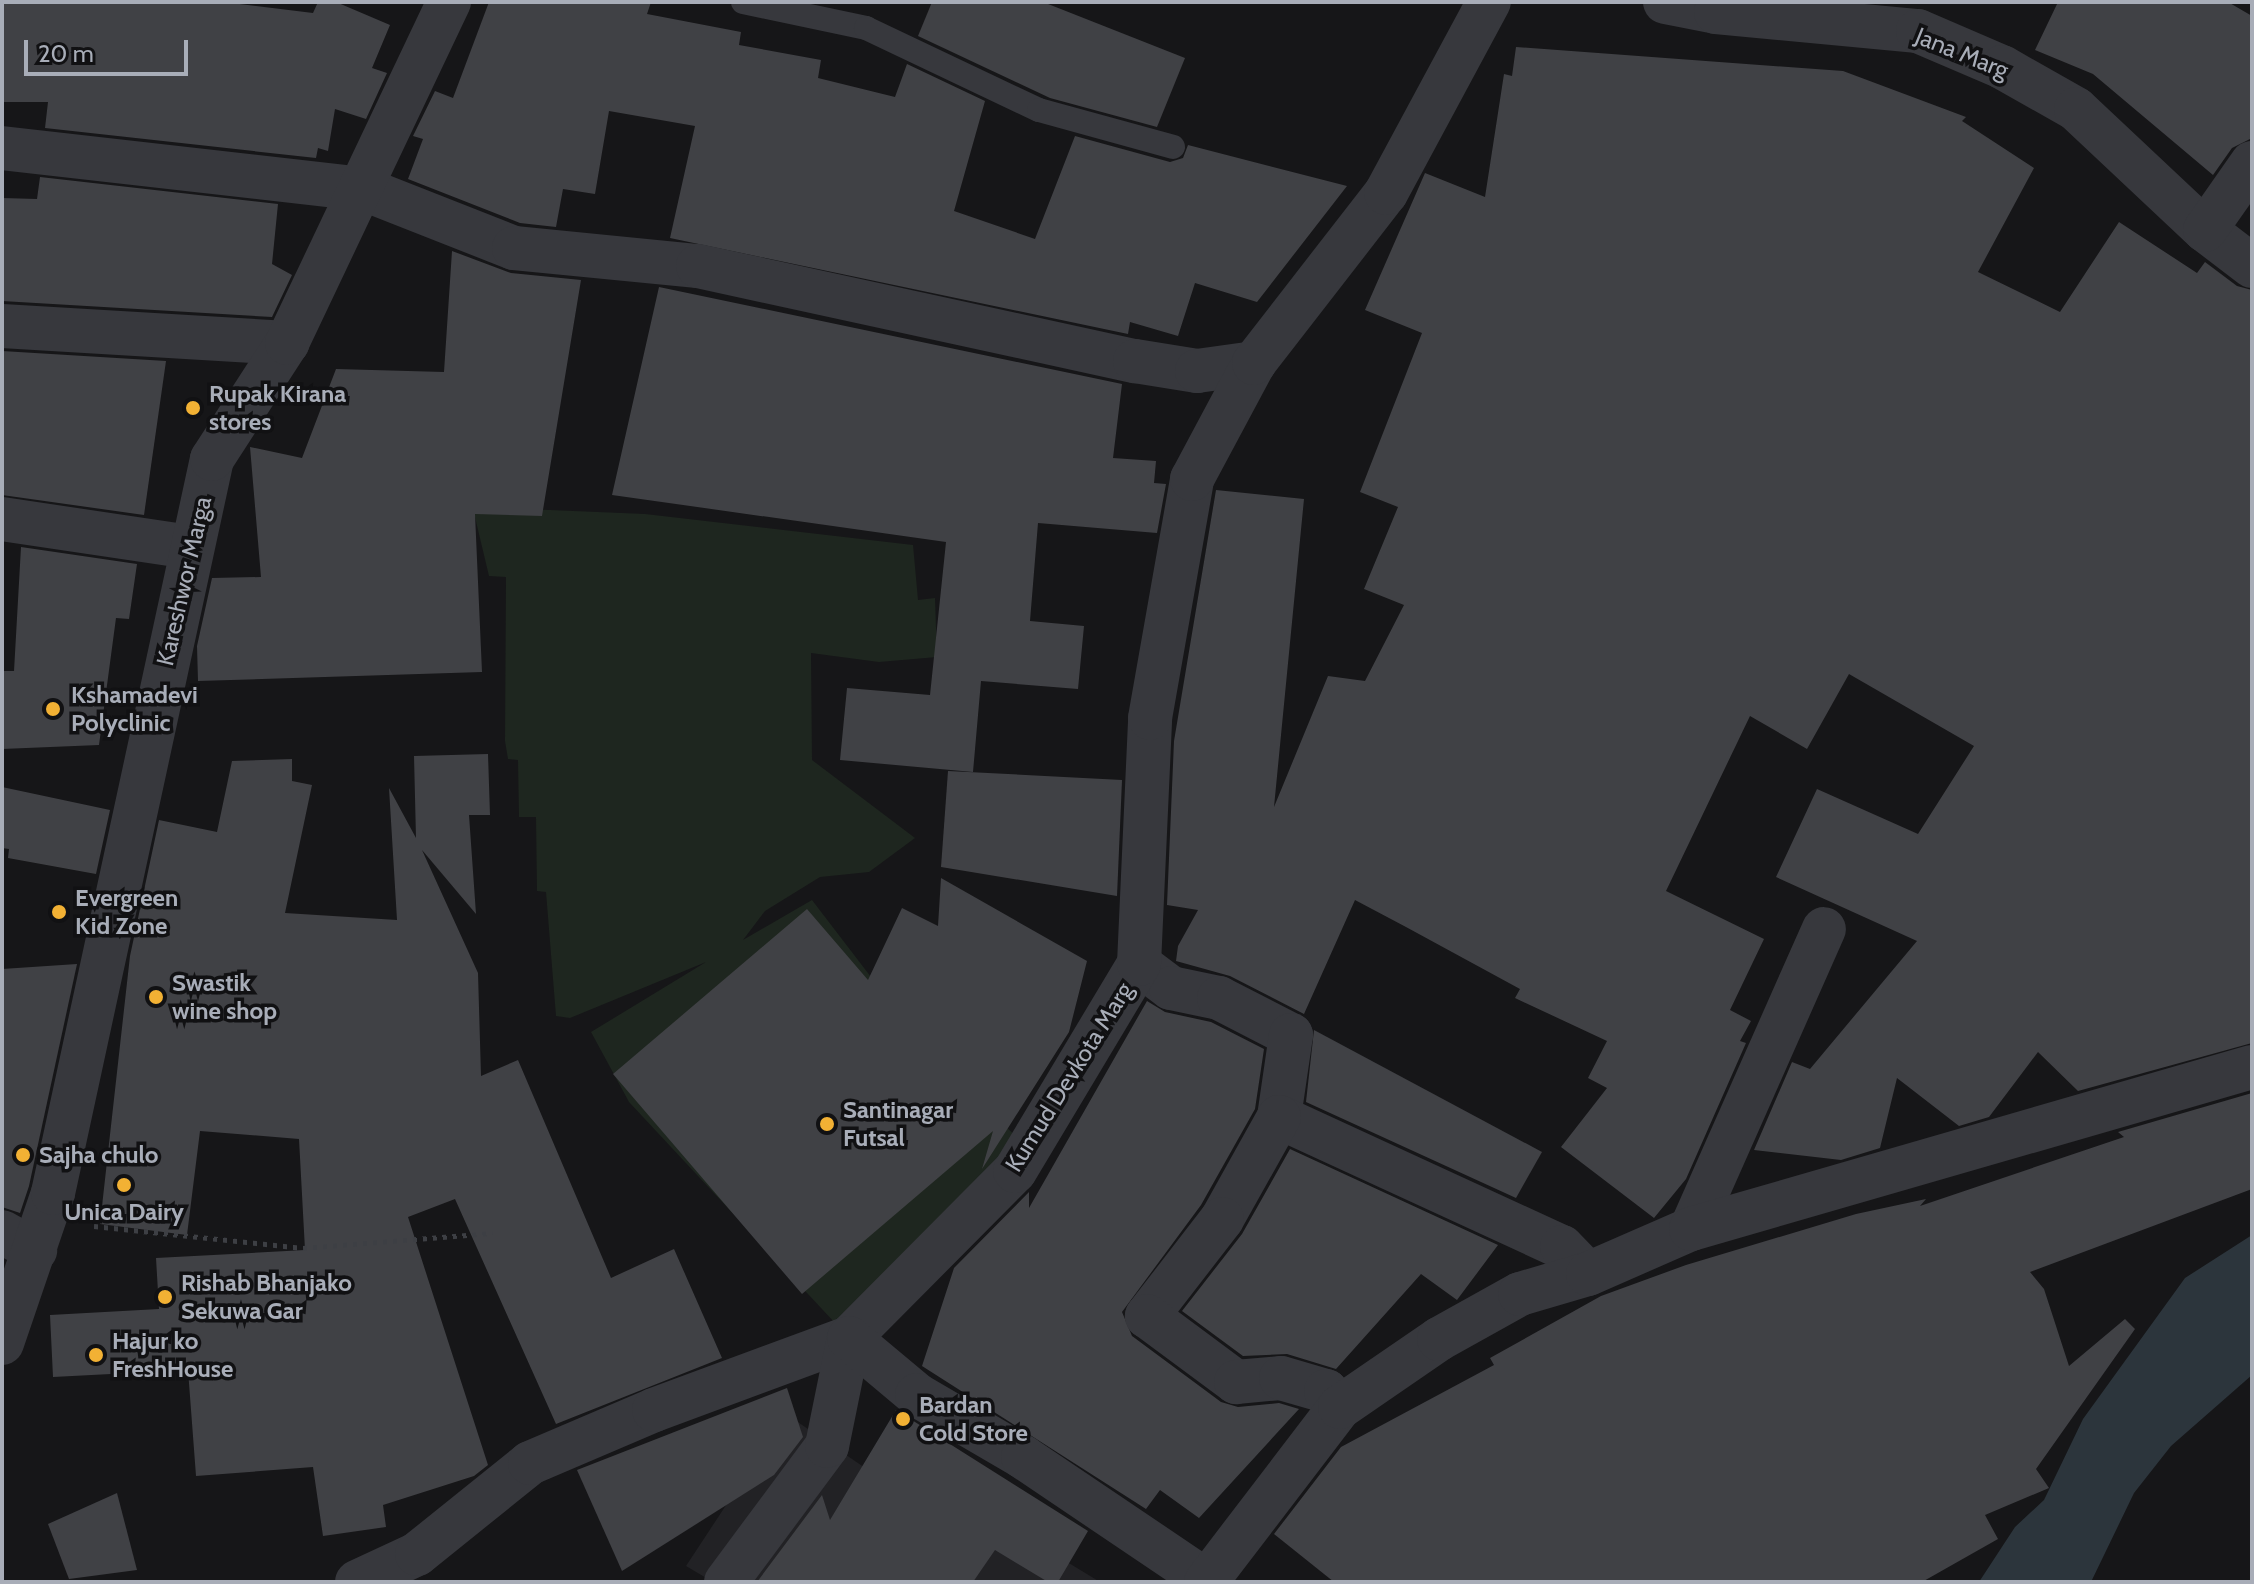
<!DOCTYPE html>
<html>
<head>
<meta charset="utf-8">
<style>
	body { margin:0 }
	#map { position:relative; width:2254px; height:1584px; overflow:hidden; background:#161618; font-family:Cabin,sans-serif }
	div>[style] { position:absolute }
	[style*='--x'] { left:calc(var(--x)*1px); top:calc(var(--y)*1px); width:calc(var(--w)*1px); rotate:calc(var(--a)*1deg) }
	.built>* { inset:0; background:#222225 }
	.green>* { inset:0; background:#1e261f }
	.water>* { inset:0; background:#2c353c }
	.building>* { inset:0; background:#404145 }
	.path>* { height:5px; margin-top:-2.5px; transform-origin:0; background:repeating-linear-gradient(90deg,#3d3f44 0 4px,transparent 0 10px) }
	.lane>* { height:24px; margin:-12px; padding:0 12px; transform-origin:12px; border-radius:12px; background:#37383d }
	.street>* { height:44px; margin:-22px; padding:0 22px; transform-origin:22px; border-radius:22px; background:#37383d }
	.dots>* { width:22px; height:22px; translate:-50% -50%; box-sizing:border-box; border:4px solid #111113; border-radius:50% }
	span { translate:-50% -50%; white-space:nowrap; text-align:center; line-height:1.15; -webkit-text-stroke:7px #111113; paint-order:stroke }
	.street-label { font-size:24px; color:#a8adb8 }
	.poi-label { font-size:24px; color:#a8adb8; font-weight:700 }
	.left { translate:0 -50%; text-align:left }
	.frame { position:absolute; inset:0; border:4px solid #a8adb8; pointer-events:none }
	.scale { position:absolute; left:24px; top:40px; width:164px; height:36px; box-sizing:border-box; border:4px solid #a8adb8; border-top:0; padding-left:10px; font-size:24px; line-height:28px; white-space:nowrap; color:#a8adb8; -webkit-text-stroke:6px #111113; paint-order:stroke }
</style>
</head>
<body>
<div id="map">
	<div class="built">
		<i style="clip-path:polygon(786px 1414px,899px 1491px,949px 1490px,1100px 1582px,713px 1582px,686px 1566px)"></i>
	</div>
	<div class="green">
		<i style="clip-path:polygon(526px 509px,645px 514px,913px 545px,918px 600px,935px 598px,937px 657px,879px 662px,811px 653px,812px 760px,915px 838px,869px 872px,820px 877px,765px 911px,743px 940px,812px 900px,930px 1054px,1027px 1147px,835px 1323px,629px 1102px,591px 1032px,706px 962px,570px 1018px,556px 1016px,546px 892px,537px 891px,536px 817px,519px 817px,518px 760px,508px 759px,505px 741px,506px 577px,489px 576px,474px 513px)"></i>
	</div>
	<div class="water">
		<i style="clip-path:polygon(2252px 1235px,2252px 1375px,2171px 1446px,2134px 1493px,2091px 1582px,1979px 1582px,2015px 1527px,2044px 1500px,2083px 1419px,2185px 1278px)"></i>
	</div>
	<div class="building">
		<i style="clip-path:polygon(2px 2px,223px 2px,313px 13px,318px 2px,336px 2px,390px 25px,372px 68px,387px 73px,366px 119px,335px 109px,328px 151px,318px 148px,316px 158px,45px 128px,48px 102px,2px 102px)"></i>
		<i style="clip-path:polygon(489px 2px,651px 2px,647px 14px,741px 32px,739px 45px,821px 60px,818px 78px,895px 97px,907px 64px,985px 101px,954px 211px,1035px 239px,1075px 136px,1170px 162px,1183px 158px,1188px 145px,1347px 186px,1257px 302px,1195px 283px,1178px 336px,1130px 322px,1128px 334px,670px 238px,695px 126px,609px 111px,595px 194px,563px 189px,556px 227px,520px 223px,408px 179px,423px 139px,413px 136px,435px 91px,453px 98px)"></i>
		<i style="clip-path:polygon(932px 2px,1043px 2px,1185px 58px,1157px 127px,1050px 98px,918px 36px)"></i>
		<i style="clip-path:polygon(2058px 2px,2228px 2px,2252px 16px,2252px 138px,2232px 148px,2213px 175px,2093px 74px,2035px 50px)"></i>
		<i style="clip-path:polygon(1516px 47px,1843px 71px,1966px 117px,1962px 121px,2034px 168px,1978px 272px,2060px 312px,2119px 222px,2197px 273px,2205px 262px,2237px 286px,2252px 290px,2252px 1043px,2078px 1091px,2038px 1052px,1989px 1117px,1959px 1126px,1897px 1078px,1880px 1148px,1841px 1160px,1754px 1150px,1792px 1062px,1810px 1069px,1917px 941px,1776px 877px,1817px 789px,1918px 834px,1974px 746px,1849px 674px,1807px 749px,1750px 716px,1666px 891px,1764px 939px,1730px 1010px,1751px 1021px,1740px 1041px,1746px 1043px,1686px 1179px,1654px 1218px,1561px 1147px,1607px 1088px,1588px 1078px,1607px 1041px,1515px 998px,1520px 989px,1406px 927px,1355px 900px,1304px 1014px,1230px 976px,1176px 961px,1178px 946px,1198px 910px,1167px 905px,1174px 741px,1216px 490px,1304px 499px,1274px 807px,1328px 676px,1365px 681px,1404px 605px,1364px 589px,1398px 507px,1360px 492px,1422px 333px,1365px 310px,1425px 173px,1485px 197px,1504px 74px,1512px 76px)"></i>
		<i style="clip-path:polygon(40px 177px,278px 204px,272px 264px,292px 275px,272px 317px,2px 301px,2px 198px,37px 199px)"></i>
		<i style="clip-path:polygon(452px 251px,511px 273px,581px 280px,542px 516px,475px 514px,482px 672px,198px 681px,197px 646px,212px 578px,261px 577px,250px 447px,302px 458px,336px 369px,444px 372px)"></i>
		<i style="clip-path:polygon(659px 287px,1122px 384px,1113px 458px,1156px 461px,1154px 483px,1166px 484px,1157px 533px,1038px 523px,1030px 621px,1084px 626px,1078px 689px,981px 681px,973px 772px,840px 760px,847px 688px,930px 695px,946px 542px,612px 495px)"></i>
		<i style="clip-path:polygon(2px 351px,166px 361px,144px 515px,2px 495px)"></i>
		<i style="clip-path:polygon(21px 547px,137px 564px,129px 619px,116px 618px,99px 745px,2px 749px,2px 671px,14px 671px)"></i>
		<i style="clip-path:polygon(488px 754px,490px 815px,469px 815px,476px 914px,422px 850px,478px 973px,481px 1076px,518px 1060px,611px 1278px,674px 1249px,722px 1358px,556px 1424px,455px 1199px,408px 1217px,488px 1465px,474px 1476px,383px 1505px,386px 1527px,323px 1536px,313px 1467px,196px 1476px,188px 1370px,53px 1377px,50px 1315px,159px 1309px,156px 1258px,305px 1250px,299px 1139px,200px 1131px,187px 1235px,100px 1224px,130px 956px,159px 820px,217px 832px,232px 761px,292px 759px,292px 781px,312px 785px,285px 913px,397px 920px,389px 788px,416px 838px,414px 756px)"></i>
		<i style="clip-path:polygon(948px 771px,1122px 780px,1117px 896px,941px 867px)"></i>
		<i style="clip-path:polygon(2px 787px,110px 810px,96px 874px,8px 858px,9px 849px,2px 848px)"></i>
		<i style="clip-path:polygon(941px 878px,1087px 961px,1069px 1032px,982px 1169px,993px 1131px,802px 1294px,613px 1074px,807px 909px,868px 980px,902px 908px,938px 926px)"></i>
		<i style="clip-path:polygon(77px 964px,29px 1186px,20px 1213px,2px 1207px,2px 969px)"></i>
		<i style="clip-path:polygon(1147px 1001px,1165px 1012px,1211px 1022px,1264px 1049px,1255px 1109px,1201px 1205px,1122px 1312px,1132px 1336px,1221px 1402px,1238px 1407px,1279px 1403px,1299px 1409px,1199px 1518px,1160px 1490px,1146px 1509px,922px 1366px,954px 1268px,1029px 1192px,1029px 1208px)"></i>
		<i style="clip-path:polygon(1314px 1030px,1542px 1152px,1516px 1198px,1306px 1102px)"></i>
		<i style="clip-path:polygon(2252px 1093px,2252px 1189px,2030px 1272px,2044px 1289px,2069px 1366px,2125px 1319px,2135px 1329px,2036px 1469px,2049px 1488px,1985px 1515px,1998px 1539px,1922px 1582px,1334px 1582px,1274px 1534px,1341px 1447px,1494px 1365px,1490px 1358px,1601px 1296px,1686px 1265px,1856px 1214px,1926px 1199px,1920px 1206px,2124px 1137px,2118px 1132px)"></i>
		<i style="clip-path:polygon(1290px 1149px,1498px 1245px,1457px 1300px,1421px 1274px,1336px 1369px,1287px 1354px,1243px 1356px,1182px 1311px,1242px 1234px)"></i>
		<i style="clip-path:polygon(787px 1388px,803px 1437px,774px 1475px,622px 1571px,577px 1470px)"></i>
		<i style="clip-path:polygon(896px 1410px,1088px 1531px,1058px 1582px,1048px 1582px,995px 1550px,973px 1582px,757px 1582px,822px 1495px,830px 1520px)"></i>
		<i style="clip-path:polygon(117px 1493px,137px 1570px,69px 1579px,48px 1524px)"></i>
	</div>
	<div class="path">
		<i style="--x:94;--y:1226;--w:210;--a:6"></i>
		<i style="--x:303;--y:1248;--w:190;--a:-4.5"></i>
	</div>
	<div class="lane">
		<i style="--x:743;--y:2;--w:126;--a:11.9"></i>
		<i style="--x:866;--y:28;--w:191;--a:25.4"></i>
		<i style="--x:1039;--y:110;--w:139;--a:15.4"></i>
	</div>
	<div class="street">
		<i style="--x:1665;--y:2;--w:52;--a:11.1"></i>
		<i style="--x:1716;--y:12;--w:203;--a:5.4"></i>
		<i style="--x:1918;--y:31;--w:91;--a:23.2"></i>
		<i style="--x:2002;--y:67;--w:85;--a:29.6"></i>
		<i style="--x:2076;--y:109;--w:177;--a:43.2"></i>
		<i style="--x:2205;--y:230;--w:59;--a:37.5"></i>
		<i style="--x:2;--y:148;--w:364;--a:6.5"></i>
		<i style="--x:364;--y:189;--w:161;--a:21.5"></i>
		<i style="--x:514;--y:248;--w:185;--a:5.6"></i>
		<i style="--x:698;--y:266;--w:447;--a:12.3"></i>
		<i style="--x:1135;--y:361;--w:63;--a:9.2"></i>
		<i style="--x:1197;--y:371;--w:58;--a:-8"></i>
		<i style="--x:2205;--y:230;--w:82;--a:-55"></i>
		<i style="--x:2;--y:326;--w:286;--a:3.4"></i>
		<i style="--x:2;--y:519;--w:190;--a:8.5"></i>
		<i style="--x:1139;--y:964;--w:40;--a:37"></i>
		<i style="--x:1171;--y:988;--w:49;--a:11.8"></i>
		<i style="--x:1219;--y:998;--w:81;--a:27.2"></i>
		<i style="--x:1291;--y:1035;--w:83;--a:98.3"></i>
		<i style="--x:1279;--y:1117;--w:311;--a:24.7"></i>
		<i style="--x:1562;--y:1247;--w:37;--a:46"></i>
		<i style="--x:1279;--y:1117;--w:117;--a:119.2"></i>
		<i style="--x:1222;--y:1219;--w:123;--a:127.7"></i>
		<i style="--x:1147;--y:1316;--w:111;--a:36.6"></i>
		<i style="--x:1236;--y:1382;--w:45;--a:-5.1"></i>
		<i style="--x:1281;--y:1378;--w:47;--a:16.1"></i>
		<i style="--x:1326;--y:1391;--w:21;--a:49"></i>
		<i style="--x:1691;--y:1229;--w:328;--a:-66.1"></i>
		<i style="--x:2;--y:1232;--w:38;--a:29"></i>
		<i style="--x:2;--y:1343;--w:158;--a:-71.2"></i>
		<i style="--x:53;--y:1193;--w:751;--a:-77.78"></i>
		<i style="--x:212;--y:459;--w:138;--a:-57.1"></i>
		<i style="--x:287;--y:343;--w:378;--a:-64.6"></i>
		<i style="--x:357;--y:1582;--w:66;--a:-25"></i>
		<i style="--x:417;--y:1554;--w:145;--a:-38.8"></i>
		<i style="--x:530;--y:1463;--w:135;--a:-23.1"></i>
		<i style="--x:654;--y:1410;--w:208;--a:-20.3"></i>
		<i style="--x:849;--y:1338;--w:235;--a:-45.2"></i>
		<i style="--x:1015;--y:1171;--w:241;--a:-59.1"></i>
		<i style="--x:1139;--y:964;--w:246;--a:-87.4"></i>
		<i style="--x:1150;--y:718;--w:243;--a:-80"></i>
		<i style="--x:1192;--y:479;--w:132;--a:-61.9"></i>
		<i style="--x:1254;--y:363;--w:215;--a:-52.2"></i>
		<i style="--x:1386;--y:193;--w:217;--a:-61.7"></i>
		<i style="--x:726;--y:1582;--w:169;--a:-53.4"></i>
		<i style="--x:827;--y:1446;--w:110;--a:-78.5"></i>
		<i style="--x:849;--y:1338;--w:89;--a:40"></i>
		<i style="--x:917;--y:1395;--w:123;--a:30.3"></i>
		<i style="--x:1023;--y:1457;--w:222;--a:34"></i>
		<i style="--x:1206;--y:1582;--w:220;--a:-52.6"></i>
		<i style="--x:1340;--y:1407;--w:120;--a:-34.5"></i>
		<i style="--x:1439;--y:1339;--w:93;--a:-29.1"></i>
		<i style="--x:1520;--y:1294;--w:71;--a:-16.4"></i>
		<i style="--x:1588;--y:1274;--w:112;--a:-23.6"></i>
		<i style="--x:1691;--y:1229;--w:584;--a:-16.11"></i>
	</div>
	<div class="dots">
		<i style="left:193px;top:408px;background:#f2b134"></i>
		<i style="left:53px;top:709px;background:#f2b134"></i>
		<i style="left:59px;top:912px;background:#f2b134"></i>
		<i style="left:156px;top:997px;background:#f2b134"></i>
		<i style="left:827px;top:1124px;background:#f2b134"></i>
		<i style="left:23px;top:1155px;background:#f2b134"></i>
		<i style="left:124px;top:1185px;background:#f2b134"></i>
		<i style="left:165px;top:1297px;background:#f2b134"></i>
		<i style="left:96px;top:1355px;background:#f2b134"></i>
		<i style="left:903px;top:1419px;background:#f2b134"></i>
	</div>
	<div class="street-label">
		<span style="left:1962px;top:53px;rotate:22deg">Jana Marg</span>
		<span style="left:184px;top:581px;rotate:-77deg">Kareshwor Marga</span>
		<span style="left:1069px;top:1077px;rotate:-58deg">Kumud Devkota Marg</span>
	</div>
	<div class="poi-label">
		<span class="left" style="left:209px;top:408px">Rupak Kirana<br>stores</span>
		<span class="left" style="left:71px;top:709px">Kshamadevi<br>Polyclinic</span>
		<span class="left" style="left:75px;top:912px">Evergreen<br>Kid Zone</span>
		<span class="left" style="left:172px;top:997px">Swastik<br>wine shop</span>
		<span class="left" style="left:843px;top:1124px">Santinagar<br>Futsal</span>
		<span class="left" style="left:39px;top:1155px">Sajha chulo</span>
		<span style="left:124px;top:1212px">Unica Dairy</span>
		<span class="left" style="left:181px;top:1297px">Rishab Bhanjako<br>Sekuwa Gar</span>
		<span class="left" style="left:112px;top:1355px">Hajur ko<br>FreshHouse</span>
		<span class="left" style="left:919px;top:1419px">Bardan<br>Cold Store</span>
	</div>
	<div class="frame"></div>
	<div class="scale">20 m</div>
</div>
</body>
</html>
